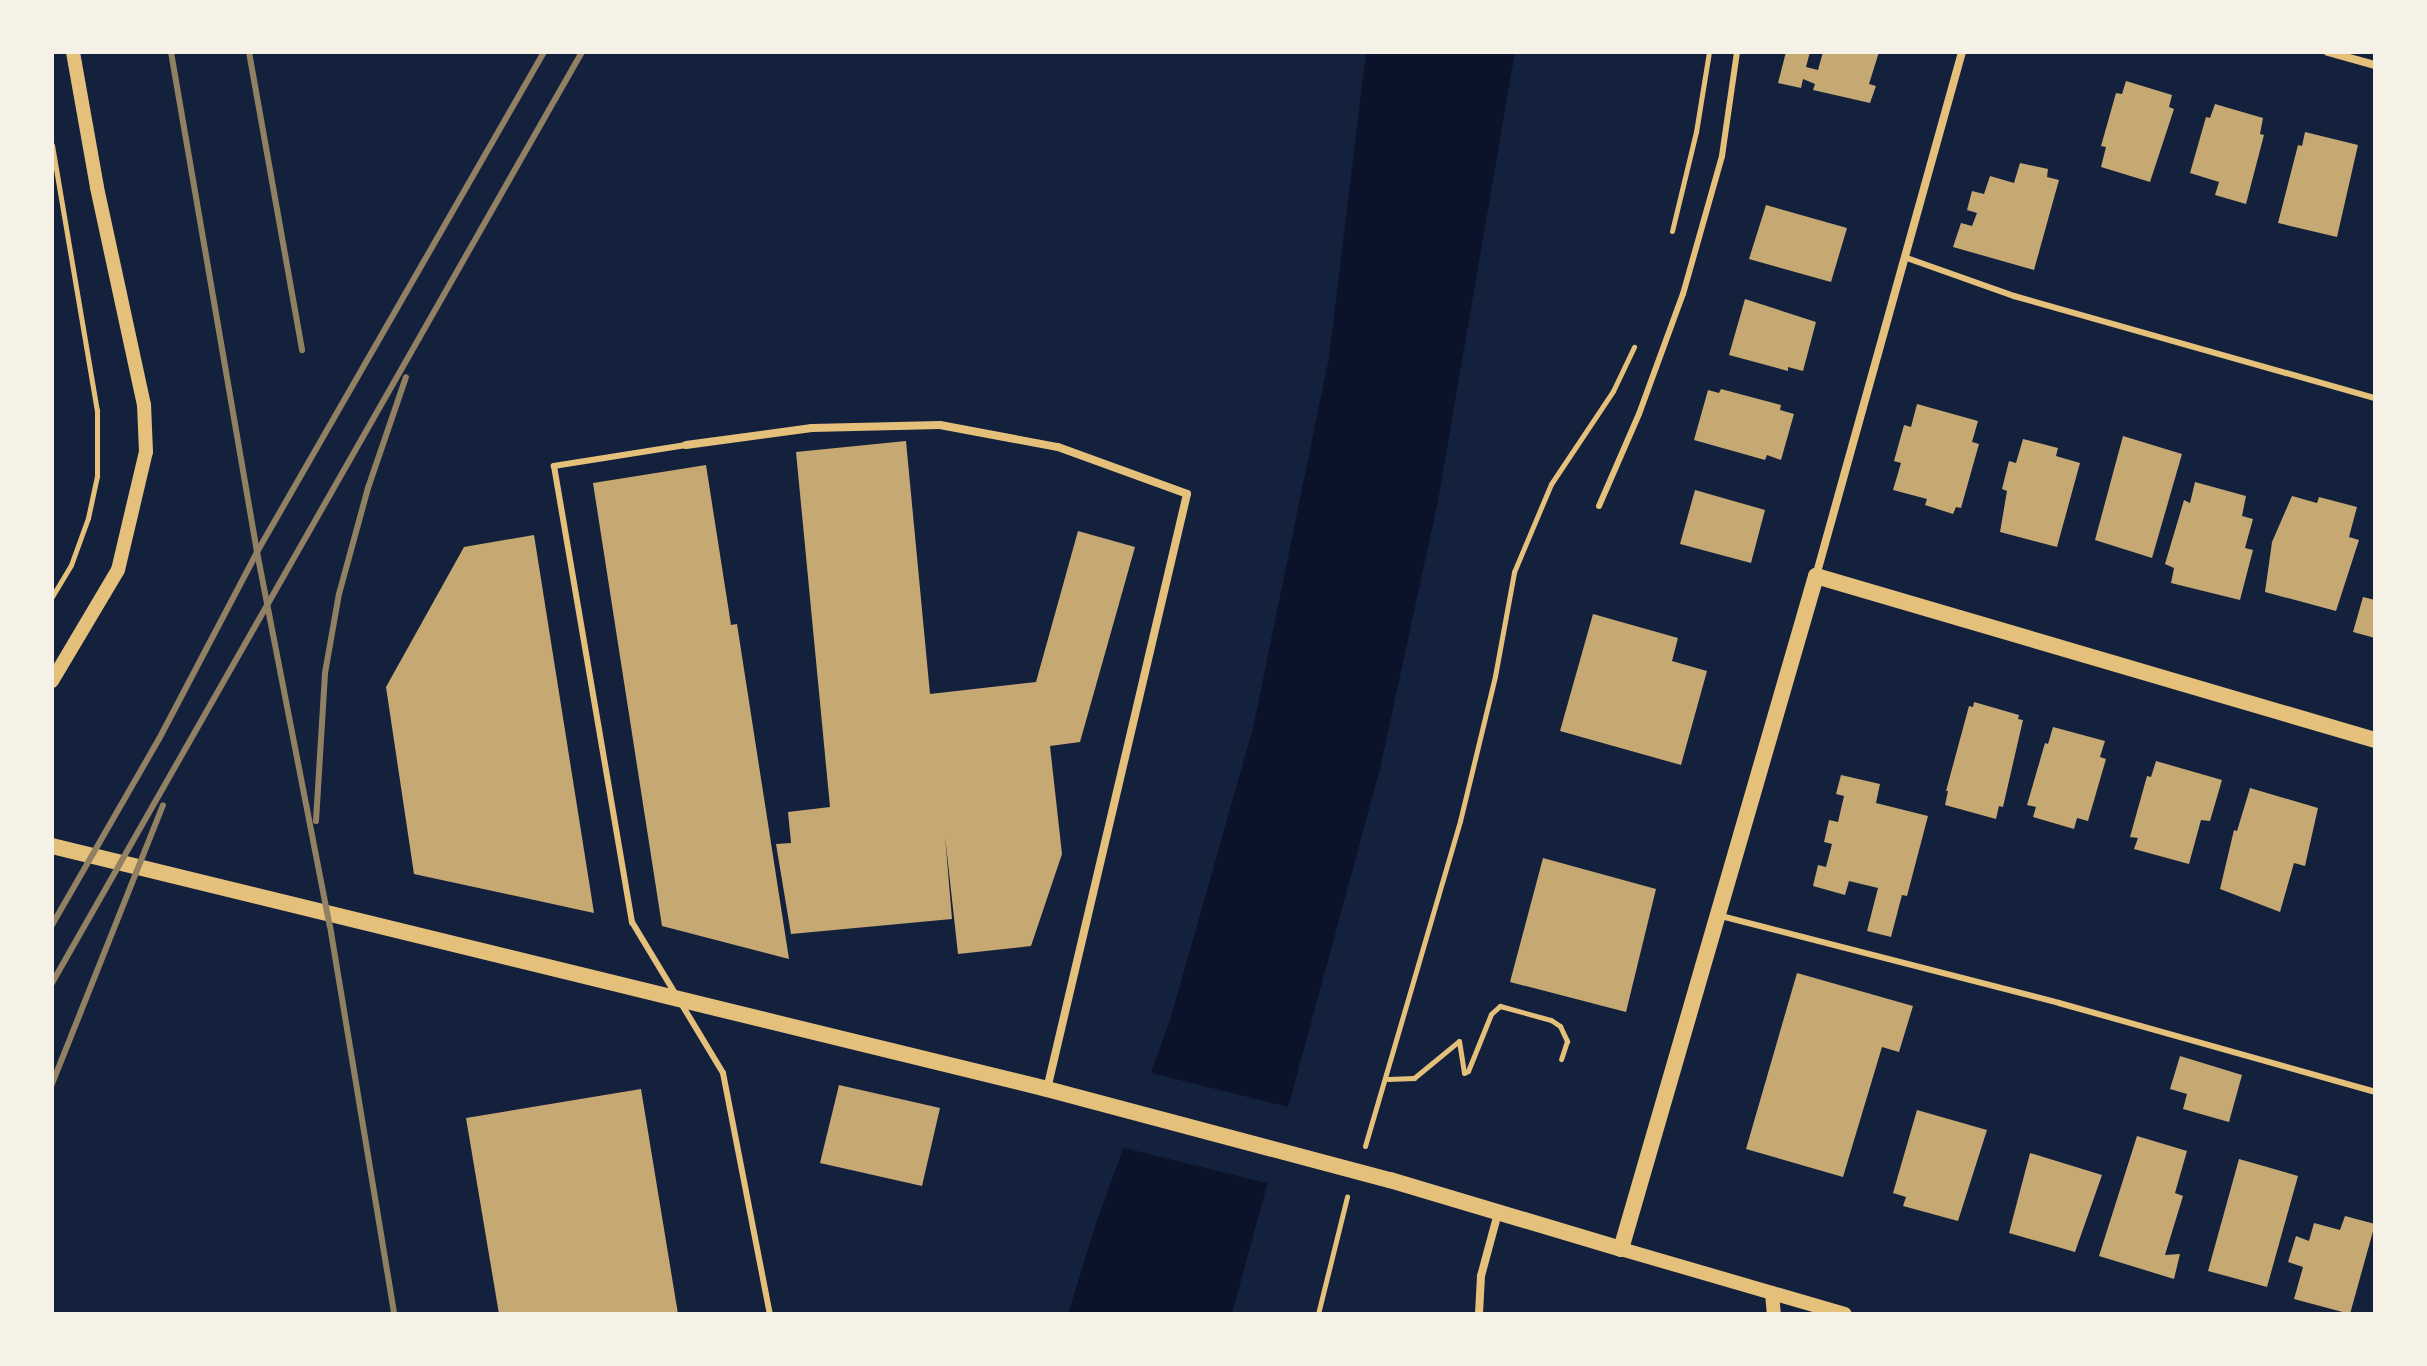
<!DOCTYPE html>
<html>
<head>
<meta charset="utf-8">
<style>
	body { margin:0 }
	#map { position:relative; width:2427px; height:1366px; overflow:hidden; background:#14213d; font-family:"Varela Round",sans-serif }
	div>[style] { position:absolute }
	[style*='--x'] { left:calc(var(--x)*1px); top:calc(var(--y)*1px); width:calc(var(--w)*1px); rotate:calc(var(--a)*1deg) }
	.water>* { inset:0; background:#0b132b }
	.pier>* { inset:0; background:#14213d }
	.building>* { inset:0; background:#c6a872 }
	.path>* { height:5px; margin:-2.5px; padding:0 2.5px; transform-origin:2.5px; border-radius:2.5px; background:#e5c07b }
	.service>* { height:6px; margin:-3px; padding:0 3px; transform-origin:3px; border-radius:3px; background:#e5c07b }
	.minor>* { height:8px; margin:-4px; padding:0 4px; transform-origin:4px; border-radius:4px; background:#e5c07b }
	.tertiary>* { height:14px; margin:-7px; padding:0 7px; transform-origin:7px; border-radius:7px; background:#e5c07b }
	.secondary>* { height:16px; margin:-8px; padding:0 8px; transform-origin:8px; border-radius:8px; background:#e5c07b }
	.rail>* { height:6px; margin:-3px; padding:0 3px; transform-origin:3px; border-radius:3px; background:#918062 }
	span { translate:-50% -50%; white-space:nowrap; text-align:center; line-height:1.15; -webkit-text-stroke:8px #f6f1e7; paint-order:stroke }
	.frame { position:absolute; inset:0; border:54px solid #f6f1e7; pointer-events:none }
</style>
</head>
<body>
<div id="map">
	<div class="water">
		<i style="clip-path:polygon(1366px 52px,1515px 52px,1438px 501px,1380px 769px,1232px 1314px,1068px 1314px,1095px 1226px,1170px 1020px,1253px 728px,1329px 357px)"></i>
	</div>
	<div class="pier">
		<i style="clip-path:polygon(1147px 1072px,1292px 1108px,1271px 1184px,1120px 1147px)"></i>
	</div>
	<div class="building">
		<i style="clip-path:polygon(1786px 52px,1810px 52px,1806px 67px,1818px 70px,1823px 52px,1879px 52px,1869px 84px,1876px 86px,1870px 103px,1813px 90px,1815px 84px,1803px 79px,1801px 88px,1778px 83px)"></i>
		<i style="clip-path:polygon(2126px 81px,2172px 95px,2169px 107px,2174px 109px,2150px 182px,2101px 167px,2106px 147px,2101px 146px,2116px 93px,2122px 94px)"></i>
		<i style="clip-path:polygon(2215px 104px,2263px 118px,2260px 134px,2264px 135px,2246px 204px,2215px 195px,2219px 182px,2190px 173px,2206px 117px,2210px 118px)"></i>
		<i style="clip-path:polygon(2305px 132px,2358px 145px,2337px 237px,2278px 223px,2298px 145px,2302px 146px)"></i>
		<i style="clip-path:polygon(2020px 163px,2048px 169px,2047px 177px,2059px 180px,2034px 270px,1953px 247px,1961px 223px,1972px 226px,1977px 213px,1967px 210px,1972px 191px,1984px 194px,1990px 176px,2014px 183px)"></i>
		<i style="clip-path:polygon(1766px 205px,1847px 228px,1831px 282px,1749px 259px)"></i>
		<i style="clip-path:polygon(1745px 299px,1816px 322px,1803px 371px,1788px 367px,1788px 371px,1729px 355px)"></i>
		<i style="clip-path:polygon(1721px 389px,1781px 405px,1780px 410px,1794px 414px,1781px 460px,1767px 455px,1765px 460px,1694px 440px,1708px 390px,1719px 393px)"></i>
		<i style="clip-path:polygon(1917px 404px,1978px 421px,1972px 442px,1979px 444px,1961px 508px,1956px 507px,1953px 514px,1925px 505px,1927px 499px,1893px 490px,1901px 463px,1894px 461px,1904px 425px,1911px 427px)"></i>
		<i style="clip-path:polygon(2123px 436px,2182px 454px,2152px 558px,2095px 540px)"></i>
		<i style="clip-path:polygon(2023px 439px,2058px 448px,2056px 456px,2080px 463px,2057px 547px,2000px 532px,2007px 491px,2002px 489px,2009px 461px,2016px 463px)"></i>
		<i style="clip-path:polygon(906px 441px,930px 694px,1036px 682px,1078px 531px,1135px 547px,1080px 742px,1050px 746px,1062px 854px,1031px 946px,958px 954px,945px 836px,952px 919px,791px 934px,776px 844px,791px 843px,788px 812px,830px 807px,796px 452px)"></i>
		<i style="clip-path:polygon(706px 465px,731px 625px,737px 624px,789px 959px,662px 926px,593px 483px)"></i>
		<i style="clip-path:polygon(2195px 482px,2246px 496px,2242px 516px,2253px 519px,2245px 548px,2253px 550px,2240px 600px,2171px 583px,2174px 568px,2165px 564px,2184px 500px,2190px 503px)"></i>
		<i style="clip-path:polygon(1695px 490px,1765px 510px,1751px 563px,1680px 544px)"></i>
		<i style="clip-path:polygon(2292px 496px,2317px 503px,2319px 497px,2357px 507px,2349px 537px,2359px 540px,2336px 611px,2265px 592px,2272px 542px)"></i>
		<i style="clip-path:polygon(534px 535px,594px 913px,414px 874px,386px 687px,464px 547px)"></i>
		<i style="clip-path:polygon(2363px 597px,2375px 600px,2375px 638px,2353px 632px)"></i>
		<i style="clip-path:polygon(1593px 614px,1678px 638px,1672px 661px,1707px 671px,1681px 765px,1560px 731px)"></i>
		<i style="clip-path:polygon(1974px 702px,2019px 715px,2018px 719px,2023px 720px,2003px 807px,1999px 806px,1996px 819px,1945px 805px,1948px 791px,1946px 791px,1969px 706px,1973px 707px)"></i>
		<i style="clip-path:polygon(2053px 727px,2105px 741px,2100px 757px,2106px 759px,2088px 821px,2077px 818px,2074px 829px,2033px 817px,2036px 807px,2027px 805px,2045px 743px,2048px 744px)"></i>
		<i style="clip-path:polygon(2156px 761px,2222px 780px,2210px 821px,2201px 820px,2189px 864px,2134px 849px,2138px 838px,2130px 837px,2147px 776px,2151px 777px)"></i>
		<i style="clip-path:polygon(1841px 775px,1880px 784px,1876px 803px,1928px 816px,1907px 896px,1902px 895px,1891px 937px,1867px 931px,1878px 888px,1849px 881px,1845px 895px,1813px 886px,1818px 865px,1826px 867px,1832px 844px,1824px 842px,1829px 820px,1838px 822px,1844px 796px,1836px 794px)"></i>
		<i style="clip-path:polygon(2250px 788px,2318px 808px,2305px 866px,2294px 863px,2280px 912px,2220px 889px,2234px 830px,2237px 831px)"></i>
		<i style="clip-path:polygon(1543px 858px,1656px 889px,1626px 1012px,1510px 982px)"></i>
		<i style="clip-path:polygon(1797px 973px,1913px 1006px,1899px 1052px,1882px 1047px,1843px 1177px,1746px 1149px)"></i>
		<i style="clip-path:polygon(2180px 1056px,2242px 1075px,2229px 1122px,2183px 1109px,2187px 1094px,2170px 1089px)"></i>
		<i style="clip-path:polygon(839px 1085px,940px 1108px,922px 1186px,820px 1163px)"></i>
		<i style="clip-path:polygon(641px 1089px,678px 1314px,499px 1314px,466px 1118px)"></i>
		<i style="clip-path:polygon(1917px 1110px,1987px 1130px,1958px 1221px,1903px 1206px,1906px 1197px,1893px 1193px)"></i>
		<i style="clip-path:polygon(2137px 1136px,2187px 1151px,2175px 1193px,2183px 1196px,2165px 1255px,2180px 1254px,2174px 1279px,2099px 1256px)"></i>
		<i style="clip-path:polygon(2030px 1153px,2102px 1175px,2075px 1252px,2009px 1233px)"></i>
		<i style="clip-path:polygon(2239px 1159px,2298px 1176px,2267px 1287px,2208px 1271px)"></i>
		<i style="clip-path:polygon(2345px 1216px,2375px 1224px,2350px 1314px,2294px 1299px,2303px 1267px,2288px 1262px,2296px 1236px,2309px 1241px,2314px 1223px,2340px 1230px)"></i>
	</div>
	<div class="path">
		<i style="--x:52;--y:145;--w:269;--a:80.4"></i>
		<i style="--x:97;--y:410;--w:66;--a:90"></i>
		<i style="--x:97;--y:476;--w:43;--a:102.1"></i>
		<i style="--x:88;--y:518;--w:50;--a:109.9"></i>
		<i style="--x:71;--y:565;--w:37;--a:121"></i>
		<i style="--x:1672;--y:231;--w:102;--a:-76.4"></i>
		<i style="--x:1696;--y:132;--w:81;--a:-80.8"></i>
		<i style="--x:1388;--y:1079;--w:26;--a:-2"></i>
		<i style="--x:1414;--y:1078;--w:58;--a:-39.4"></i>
		<i style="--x:1459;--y:1041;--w:32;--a:81"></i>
		<i style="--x:1464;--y:1073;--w:4;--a:-27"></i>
		<i style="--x:1468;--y:1071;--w:61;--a:-68"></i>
		<i style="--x:1491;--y:1014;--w:12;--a:-42"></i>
		<i style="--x:1500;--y:1006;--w:53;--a:15.4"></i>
		<i style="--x:1551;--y:1020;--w:11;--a:34"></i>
		<i style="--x:1560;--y:1026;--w:17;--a:65"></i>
		<i style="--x:1567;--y:1041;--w:19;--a:108"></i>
		<i style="--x:1365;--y:1146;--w:339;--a:-73.7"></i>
		<i style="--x:1460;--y:821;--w:149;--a:-76.4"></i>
		<i style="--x:1495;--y:676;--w:106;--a:-79.6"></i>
		<i style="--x:1514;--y:572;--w:95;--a:-67.2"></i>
		<i style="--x:1551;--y:484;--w:112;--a:-56.3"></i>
		<i style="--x:1613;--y:391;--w:49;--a:-64.5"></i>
		<i style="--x:1318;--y:1314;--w:121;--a:-76.1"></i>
	</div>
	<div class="service">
		<i style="--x:1904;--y:257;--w:117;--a:19.5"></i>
		<i style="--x:2014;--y:296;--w:375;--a:15.8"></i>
		<i style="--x:686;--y:445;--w:134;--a:171"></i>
		<i style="--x:554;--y:466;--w:463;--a:80.3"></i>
		<i style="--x:632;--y:922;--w:176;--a:58.9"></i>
		<i style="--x:723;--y:1073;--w:246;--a:79"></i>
		<i style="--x:1599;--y:506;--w:100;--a:-66.5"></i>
		<i style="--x:1639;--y:414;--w:128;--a:-69.9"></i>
		<i style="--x:1683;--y:294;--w:143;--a:-74.2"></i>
		<i style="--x:1722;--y:156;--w:105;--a:-81.8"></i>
		<i style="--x:1721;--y:916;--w:349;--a:14.4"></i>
		<i style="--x:2059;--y:1003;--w:328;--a:15.7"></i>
	</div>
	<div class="minor">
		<i style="--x:2328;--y:52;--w:49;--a:15.5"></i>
		<i style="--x:686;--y:445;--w:127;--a:-7.7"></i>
		<i style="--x:812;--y:428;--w:128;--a:-1.3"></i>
		<i style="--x:940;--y:425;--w:120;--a:10.6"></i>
		<i style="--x:1058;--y:447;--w:137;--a:20"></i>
		<i style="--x:1187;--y:494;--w:611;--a:103.24"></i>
		<i style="--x:1816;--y:576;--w:544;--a:-74.43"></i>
		<i style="--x:1479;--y:1314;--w:38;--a:-87"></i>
		<i style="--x:1481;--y:1276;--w:65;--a:-74.9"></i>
	</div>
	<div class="tertiary">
		<i style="--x:52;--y:681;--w:129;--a:-59.3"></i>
		<i style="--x:118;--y:570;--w:121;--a:-76.7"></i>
		<i style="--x:146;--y:452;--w:47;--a:-92.4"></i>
		<i style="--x:144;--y:405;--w:223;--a:-102.2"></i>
		<i style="--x:97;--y:187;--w:137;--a:-100.1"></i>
		<i style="--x:1621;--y:1249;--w:233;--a:16.2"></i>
		<i style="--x:1772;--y:1293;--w:21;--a:85"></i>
	</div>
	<div class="secondary">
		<i style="--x:52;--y:846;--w:1024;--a:13.72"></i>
		<i style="--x:1047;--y:1089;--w:355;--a:14.9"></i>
		<i style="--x:1390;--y:1180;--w:241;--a:16.6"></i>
		<i style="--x:1621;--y:1249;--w:701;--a:-73.84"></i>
		<i style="--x:1816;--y:576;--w:583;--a:16.35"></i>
	</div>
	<div class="rail">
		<i style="--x:171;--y:52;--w:507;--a:80.24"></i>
		<i style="--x:257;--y:552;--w:381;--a:79"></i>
		<i style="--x:330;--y:926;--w:393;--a:80.6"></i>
		<i style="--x:249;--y:52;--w:303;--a:79.9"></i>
		<i style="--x:316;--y:821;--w:148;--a:-86.5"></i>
		<i style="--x:325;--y:673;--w:80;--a:-80"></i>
		<i style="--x:339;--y:594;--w:110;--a:-74.7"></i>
		<i style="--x:368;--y:488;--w:117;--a:-71.1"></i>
		<i style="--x:52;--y:925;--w:215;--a:-60.1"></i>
		<i style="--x:159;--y:739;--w:211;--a:-62.3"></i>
		<i style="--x:257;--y:552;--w:577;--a:-60.14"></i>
		<i style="--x:52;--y:983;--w:1071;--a:-60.35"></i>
		<i style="--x:52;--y:1084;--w:300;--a:-68.3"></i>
	</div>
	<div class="frame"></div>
</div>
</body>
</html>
